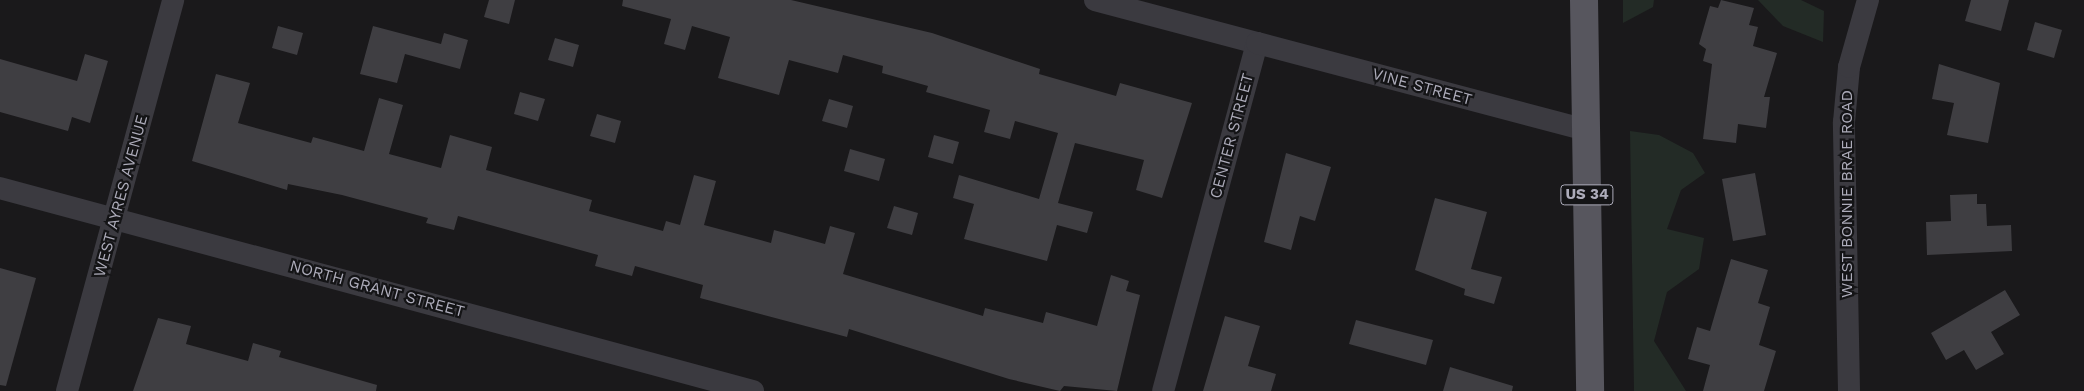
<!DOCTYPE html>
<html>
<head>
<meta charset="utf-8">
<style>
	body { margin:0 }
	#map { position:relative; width:2084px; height:391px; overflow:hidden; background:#1a191b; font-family:"Work Sans",sans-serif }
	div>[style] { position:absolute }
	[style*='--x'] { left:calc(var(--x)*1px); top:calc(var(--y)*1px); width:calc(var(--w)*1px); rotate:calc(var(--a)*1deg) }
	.green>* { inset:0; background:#232b26 }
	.building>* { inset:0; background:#3f3e42 }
	.street>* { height:22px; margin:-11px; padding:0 11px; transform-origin:11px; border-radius:11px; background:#3b3a40 }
	.primary>* { height:28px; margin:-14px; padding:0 14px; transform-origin:14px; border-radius:14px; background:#57565e }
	span { translate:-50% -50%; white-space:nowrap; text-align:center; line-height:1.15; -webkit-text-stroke:4.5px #141416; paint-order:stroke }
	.shield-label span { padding:1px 4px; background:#141416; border:1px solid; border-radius:4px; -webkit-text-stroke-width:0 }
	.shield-label { font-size:15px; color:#adacba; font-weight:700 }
	.street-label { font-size:16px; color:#adacba }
</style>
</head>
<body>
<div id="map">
	<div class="green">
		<i style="clip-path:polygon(1623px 0,1654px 0,1653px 7px,1623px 23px)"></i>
		<i style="clip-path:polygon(1758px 0,1801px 0,1824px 11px,1823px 42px,1783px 26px)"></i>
		<i style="clip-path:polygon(1630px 131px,1659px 135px,1693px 153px,1705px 173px,1681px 190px,1667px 229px,1704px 238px,1699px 269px,1667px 292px,1654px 341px,1686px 391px,1634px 391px)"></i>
	</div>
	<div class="building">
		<i style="clip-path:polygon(489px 0,515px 0,509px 24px,484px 17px)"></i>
		<i style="clip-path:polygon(623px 0,791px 0,932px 33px,1040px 69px,1039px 74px,1116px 96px,1120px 83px,1192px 103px,1162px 198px,1136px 190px,1144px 160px,1075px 143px,1058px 203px,1093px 212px,1087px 233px,1057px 225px,1047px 261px,964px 239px,974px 204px,953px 198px,959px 175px,1039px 199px,1058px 133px,1015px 121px,1010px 139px,984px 132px,990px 110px,926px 92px,928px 86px,882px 73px,883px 66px,843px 55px,838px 73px,789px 60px,779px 95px,718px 78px,730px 37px,692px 26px,685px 50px,664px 44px,671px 19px,622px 6px)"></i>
		<i style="clip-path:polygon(1721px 0,1754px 8px,1749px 25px,1758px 27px,1753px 46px,1777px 53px,1764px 97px,1770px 97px,1766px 128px,1738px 124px,1736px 143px,1703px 139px,1712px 64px,1703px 61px,1706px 49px,1699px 44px,1710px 6px,1718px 8px)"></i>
		<i style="clip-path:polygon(1971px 0,2009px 0,2001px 31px,1965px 21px)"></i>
		<i style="clip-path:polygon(2035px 22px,2062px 30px,2054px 58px,2027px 50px)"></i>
		<i style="clip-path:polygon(278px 26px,303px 33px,297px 55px,272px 48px)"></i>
		<i style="clip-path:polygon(373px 26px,441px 44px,444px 33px,468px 40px,460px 69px,405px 54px,397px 83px,360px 74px)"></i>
		<i style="clip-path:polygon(555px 38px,579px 45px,573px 67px,548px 60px)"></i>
		<i style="clip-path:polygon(85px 54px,108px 61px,90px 123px,72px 117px,68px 131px,0 112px,0 59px,77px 81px)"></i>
		<i style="clip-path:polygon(1939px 64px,2000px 83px,1988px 143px,1947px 135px,1954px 103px,1932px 99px)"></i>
		<i style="clip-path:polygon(216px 74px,250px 83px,238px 123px,311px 143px,313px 137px,364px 151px,379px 98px,403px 105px,389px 154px,441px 168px,450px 135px,492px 147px,486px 170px,592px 200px,589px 211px,663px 231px,666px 221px,680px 225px,694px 175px,716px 181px,704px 225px,771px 243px,774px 230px,825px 244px,830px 226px,855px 233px,843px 274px,983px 316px,985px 308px,1043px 323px,1046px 312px,1097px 326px,1111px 275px,1129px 281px,1126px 291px,1140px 295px,1117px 391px,1064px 386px,1060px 391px,1009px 379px,849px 329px,847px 337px,700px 298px,703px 285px,635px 266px,632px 276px,595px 266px,598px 255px,458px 216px,454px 230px,426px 223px,428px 218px,342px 195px,288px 184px,287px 190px,192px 161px)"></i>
		<i style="clip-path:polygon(520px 92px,545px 99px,538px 121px,514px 114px)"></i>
		<i style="clip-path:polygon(829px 99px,853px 106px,847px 128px,822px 121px)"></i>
		<i style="clip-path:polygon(597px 114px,621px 121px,615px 143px,590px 136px)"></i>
		<i style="clip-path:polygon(934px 135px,959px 142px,953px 164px,928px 157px)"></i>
		<i style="clip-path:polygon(850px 149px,885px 159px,879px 181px,844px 171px)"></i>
		<i style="clip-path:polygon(1286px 153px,1331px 167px,1315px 221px,1300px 216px,1291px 250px,1264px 242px)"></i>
		<i style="clip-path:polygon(1755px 173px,1766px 235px,1733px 241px,1722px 179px)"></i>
		<i style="clip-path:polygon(1977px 194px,1977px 204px,1986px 204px,1987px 226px,2011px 225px,2012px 251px,1927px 255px,1926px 222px,1951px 221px,1950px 195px)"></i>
		<i style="clip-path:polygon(1435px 198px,1487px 212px,1471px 269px,1502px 277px,1494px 304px,1464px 295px,1465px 289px,1415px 270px)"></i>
		<i style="clip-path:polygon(894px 206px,918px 213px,912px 235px,887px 228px)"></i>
		<i style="clip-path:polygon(1731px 259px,1768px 270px,1758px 303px,1770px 307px,1759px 345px,1776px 351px,1764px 391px,1703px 391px,1710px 365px,1688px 359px,1697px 327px,1710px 331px)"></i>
		<i style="clip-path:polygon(0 268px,36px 278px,6px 386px,0 385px)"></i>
		<i style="clip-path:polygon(2005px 290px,2020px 315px,1991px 332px,2004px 354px,1976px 370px,1964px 350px,1946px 360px,1931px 333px)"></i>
		<i style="clip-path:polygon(1225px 316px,1260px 326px,1248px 366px,1276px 374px,1271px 391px,1203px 391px)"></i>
		<i style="clip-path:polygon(158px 318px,191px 326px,186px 344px,248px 361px,253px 343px,281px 351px,279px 357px,377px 385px,376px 391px,133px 391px)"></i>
		<i style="clip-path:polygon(1356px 320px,1433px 340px,1426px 365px,1349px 344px)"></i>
		<i style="clip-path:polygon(1450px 367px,1513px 386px,1512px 391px,1443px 391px)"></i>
	</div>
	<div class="street">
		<i style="--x:1095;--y:0;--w:168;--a:14.9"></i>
		<i style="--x:1257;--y:43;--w:360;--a:105.1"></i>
		<i style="--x:1257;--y:43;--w:341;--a:14.8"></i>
		<i style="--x:0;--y:188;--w:780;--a:15.09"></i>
		<i style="--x:67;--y:391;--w:405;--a:-74.8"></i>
		<i style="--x:1849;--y:391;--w:269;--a:-91.1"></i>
		<i style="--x:1844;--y:122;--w:55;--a:-84.8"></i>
		<i style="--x:1849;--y:67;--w:70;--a:-74.2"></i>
	</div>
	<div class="primary">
		<i style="--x:1584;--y:0;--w:391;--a:89.1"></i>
	</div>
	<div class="shield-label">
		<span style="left:1587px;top:195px">US 34</span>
	</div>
	<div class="street-label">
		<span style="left:1422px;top:87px;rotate:15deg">VINE STREET</span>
		<span style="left:1232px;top:136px;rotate:-75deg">CENTER STREET</span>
		<span style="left:1847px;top:194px;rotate:-90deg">WEST BONNIE BRAE ROAD</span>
		<span style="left:121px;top:196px;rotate:-75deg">WEST AYRES AVENUE</span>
		<span style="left:377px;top:289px;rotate:15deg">NORTH GRANT STREET</span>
	</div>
</div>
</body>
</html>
